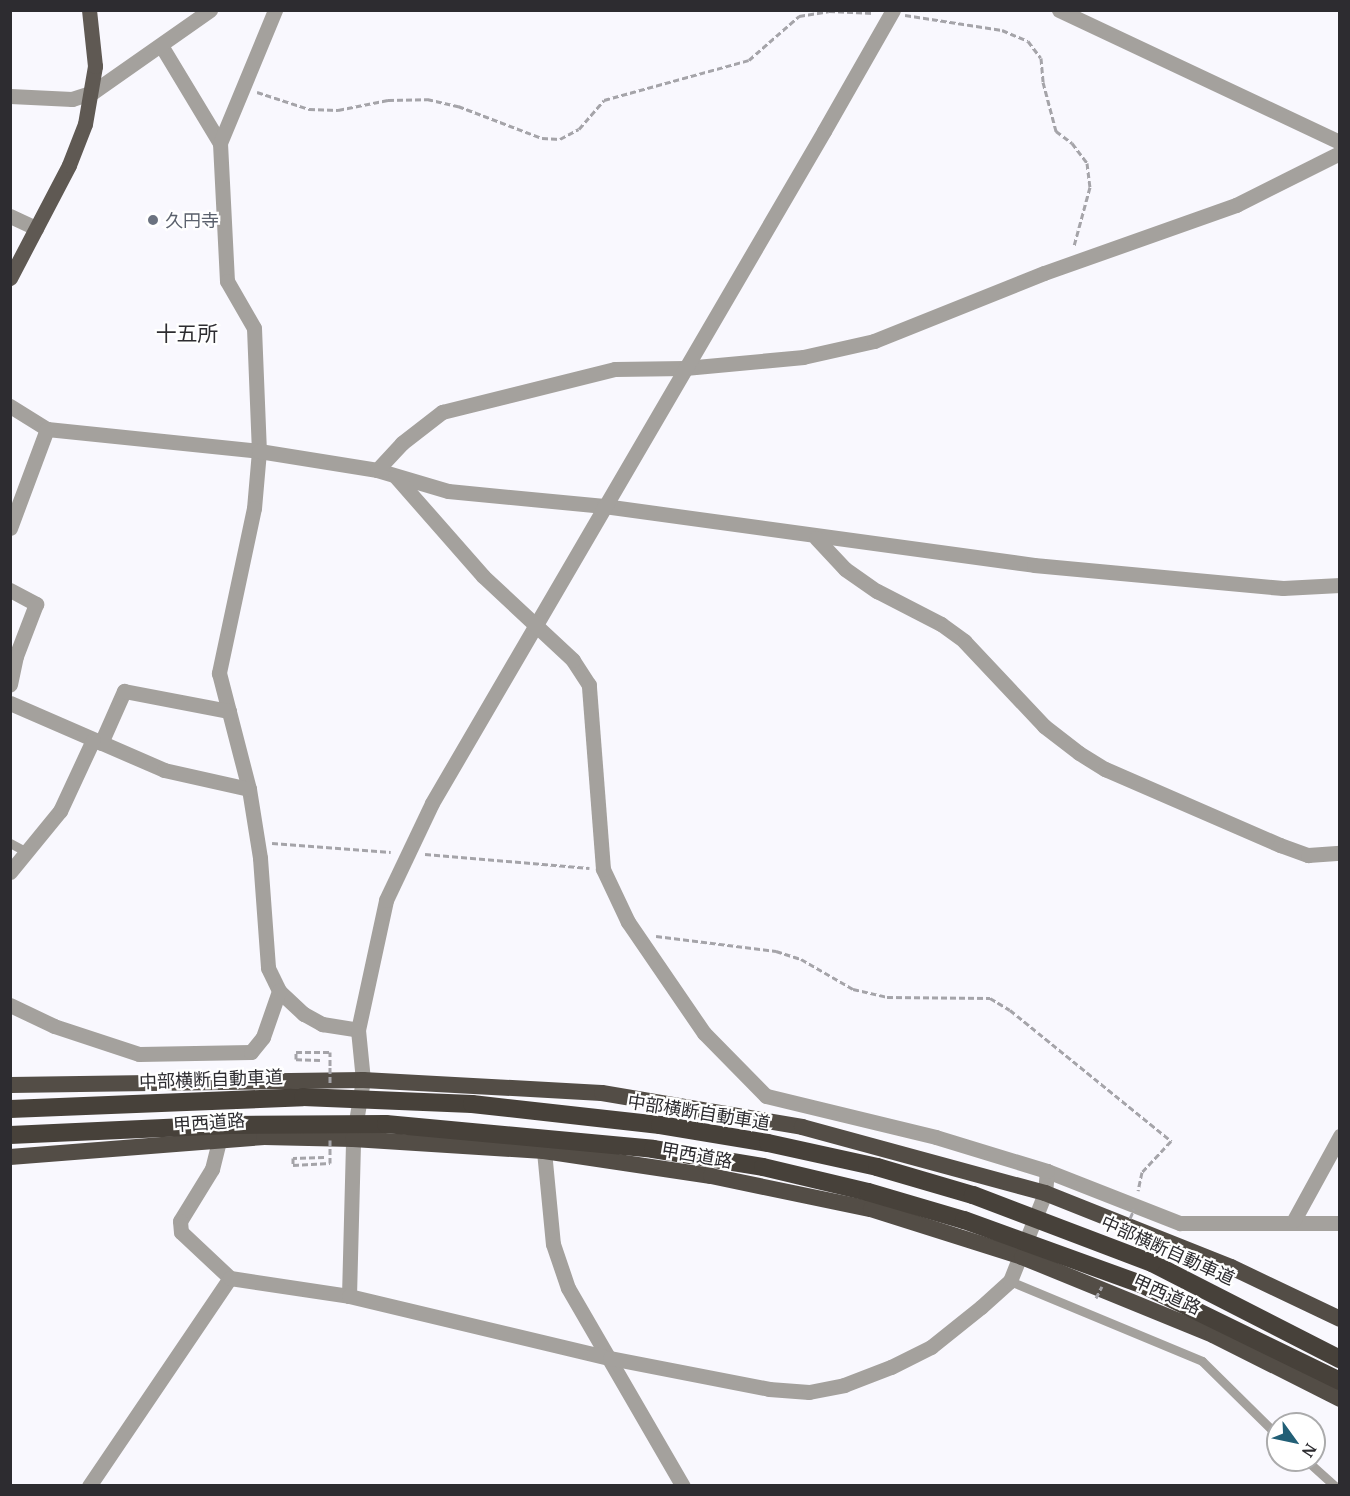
<!DOCTYPE html>
<html>
<head>
<meta charset="utf-8">
<style>
	body { margin:0 }
	#map { position:relative; width:1350px; height:1496px; overflow:hidden; background:#f9f8fe; font-family:"PT Serif","Noto Sans JP",serif }
	div>[style] { position:absolute }
	[style*='--x'] { left:calc(var(--x)*1px); top:calc(var(--y)*1px); width:calc(var(--w)*1px); rotate:calc(var(--a)*1deg) }
	.path>* { height:3px; margin-top:-1.5px; transform-origin:0; background:repeating-linear-gradient(90deg,#a5a4a9 0 6px,transparent 0 9px) }
	.service>* { height:9px; margin:-4.5px; padding:0 4.5px; transform-origin:4.5px; border-radius:4.5px; background:#a4a19d }
	.minor>* { height:15px; margin:-7.5px; padding:0 7.5px; transform-origin:7.5px; border-radius:7.5px; background:#a4a19d }
	.tertiary>* { height:15px; margin:-7.5px; padding:0 7.5px; transform-origin:7.5px; border-radius:7.5px; background:#a4a19d }
	.primary>* { height:15px; margin:-7.5px; padding:0 7.5px; transform-origin:7.5px; border-radius:7.5px; background:#5f5953 }
	.trunk>* { height:16px; margin:-8px; padding:0 8px; transform-origin:8px; border-radius:8px; background:#534d46 }
	.motorway>* { height:18px; margin:-9px; padding:0 9px; transform-origin:9px; border-radius:9px; background:#47413a }
	.path-bridge>* { height:3px; margin-top:-1.5px; transform-origin:0; background:repeating-linear-gradient(90deg,#a5a4a9 0 6px,transparent 0 9px) }
	.motorway-bridge>* { height:18px; margin:-9px; padding:0 9px; transform-origin:9px; border-radius:9px; background:#47413a }
	.dots>* { width:16px; height:16px; translate:-50% -50%; box-sizing:border-box; border:3px solid #fff; border-radius:50% }
	span { translate:-50% -50%; white-space:nowrap; text-align:center; line-height:1.15; -webkit-text-stroke:4.5px #fff; paint-order:stroke }
	.worship-label { font-size:18px; color:#5b616d }
	.left { translate:0 -50%; text-align:left }
	.street-label { font-size:18px; color:#2d2c30 }
	.quarter-label { font-size:21px; color:#2d2c30 }
	.frame { position:absolute; inset:0; border:12px solid #2d2c30; pointer-events:none }
	.north { position:absolute; left:1266px; top:1412px; width:60px; height:60px; box-sizing:border-box; background:#fff; border:2px solid #ababac; border-radius:50%; rotate:123deg; font-size:16px; font-weight:700; line-height:24px; text-align:center; color:#2d2c30 }
	.north::after { content:''; display:block; margin:auto; width:21px; height:27px; background:#225f76; clip-path:polygon(50% 0,100% 100%,50% 72%,0 100%) }
</style>
</head>
<body>
<div id="map">
	<div class="path">
		<i style="--x:905;--y:15;--w:98;--a:8.8"></i>
		<i style="--x:1002;--y:30;--w:28;--a:23"></i>
		<i style="--x:1028;--y:41;--w:21;--a:53"></i>
		<i style="--x:1041;--y:58;--w:24;--a:85"></i>
		<i style="--x:1043;--y:82;--w:51;--a:75.1"></i>
		<i style="--x:1056;--y:131;--w:20;--a:37"></i>
		<i style="--x:1072;--y:143;--w:25;--a:53"></i>
		<i style="--x:1087;--y:163;--w:24;--a:83"></i>
		<i style="--x:1090;--y:187;--w:61;--a:105.2"></i>
		<i style="--x:257;--y:92;--w:55;--a:18.1"></i>
		<i style="--x:309;--y:109;--w:29;--a:2"></i>
		<i style="--x:338;--y:110;--w:51;--a:-11.3"></i>
		<i style="--x:388;--y:100;--w:39;--a:-1"></i>
		<i style="--x:427;--y:99;--w:32;--a:13"></i>
		<i style="--x:458;--y:106;--w:90;--a:20.9"></i>
		<i style="--x:542;--y:138;--w:18;--a:3"></i>
		<i style="--x:560;--y:139;--w:21;--a:-28"></i>
		<i style="--x:579;--y:129;--w:38;--a:-49"></i>
		<i style="--x:604;--y:100;--w:150;--a:-15.4"></i>
		<i style="--x:749;--y:60;--w:67;--a:-41.3"></i>
		<i style="--x:799;--y:16;--w:30;--a:-9"></i>
		<i style="--x:829;--y:11;--w:45;--a:2.5"></i>
		<i style="--x:272;--y:843;--w:119;--a:4.3"></i>
		<i style="--x:425;--y:854;--w:165;--a:4.9"></i>
		<i style="--x:656;--y:936;--w:121;--a:7.1"></i>
		<i style="--x:776;--y:951;--w:26;--a:18"></i>
		<i style="--x:801;--y:959;--w:60;--a:30"></i>
		<i style="--x:853;--y:989;--w:35;--a:13"></i>
		<i style="--x:887;--y:997;--w:103;--a:0.6"></i>
		<i style="--x:990;--y:998;--w:23;--a:31"></i>
		<i style="--x:1010;--y:1010;--w:208;--a:39.1"></i>
		<i style="--x:1171;--y:1141;--w:42;--a:133.1"></i>
		<i style="--x:1142;--y:1172;--w:19;--a:102"></i>
		<i style="--x:320;--y:1060;--w:24;--a:-178"></i>
		<i style="--x:296;--y:1059;--w:7;--a:-90"></i>
		<i style="--x:296;--y:1052;--w:34;--a:0"></i>
		<i style="--x:324;--y:1157;--w:31;--a:178"></i>
		<i style="--x:293;--y:1158;--w:7;--a:90"></i>
		<i style="--x:293;--y:1165;--w:37;--a:-3"></i>
	</div>
	<div class="service">
		<i style="--x:10;--y:843;--w:19;--a:28"></i>
		<i style="--x:1010;--y:1281;--w:208;--a:22.6"></i>
		<i style="--x:1202;--y:1361;--w:107;--a:44.6"></i>
		<i style="--x:1306;--y:1460;--w:39;--a:42"></i>
	</div>
	<div class="minor">
		<i style="--x:162;--y:47;--w:112;--a:58.9"></i>
		<i style="--x:220;--y:143;--w:138;--a:87.1"></i>
		<i style="--x:227;--y:281;--w:54;--a:60.1"></i>
		<i style="--x:254;--y:328;--w:123;--a:87.7"></i>
		<i style="--x:259;--y:451;--w:57;--a:95"></i>
		<i style="--x:254;--y:508;--w:169;--a:102"></i>
		<i style="--x:219;--y:673;--w:120;--a:75.5"></i>
		<i style="--x:249;--y:789;--w:70;--a:80.9"></i>
		<i style="--x:260;--y:858;--w:110;--a:85.8"></i>
		<i style="--x:268;--y:968;--w:25;--a:64"></i>
		<i style="--x:279;--y:991;--w:34;--a:43"></i>
		<i style="--x:304;--y:1014;--w:21;--a:29"></i>
		<i style="--x:322;--y:1024;--w:36;--a:9"></i>
		<i style="--x:10;--y:96;--w:62;--a:2.8"></i>
		<i style="--x:72;--y:99;--w:22;--a:-18"></i>
		<i style="--x:220;--y:143;--w:144;--a:-67.5"></i>
		<i style="--x:10;--y:216;--w:29;--a:25"></i>
		<i style="--x:10;--y:406;--w:44;--a:31.9"></i>
		<i style="--x:47;--y:429;--w:213;--a:5.9"></i>
		<i style="--x:259;--y:451;--w:120;--a:9.1"></i>
		<i style="--x:377;--y:470;--w:74;--a:16.5"></i>
		<i style="--x:448;--y:491;--w:157;--a:5.5"></i>
		<i style="--x:604;--y:506;--w:434;--a:7.8"></i>
		<i style="--x:1034;--y:565;--w:250;--a:5.3"></i>
		<i style="--x:1283;--y:588;--w:57;--a:-3"></i>
		<i style="--x:377;--y:470;--w:37;--a:-47"></i>
		<i style="--x:402;--y:443;--w:51;--a:-37.8"></i>
		<i style="--x:442;--y:412;--w:178;--a:-14"></i>
		<i style="--x:615;--y:369;--w:70;--a:-0.8"></i>
		<i style="--x:685;--y:368;--w:119;--a:-5.3"></i>
		<i style="--x:803;--y:357;--w:73;--a:-12.7"></i>
		<i style="--x:874;--y:341;--w:183;--a:-21.8"></i>
		<i style="--x:1044;--y:273;--w:204;--a:-19.5"></i>
		<i style="--x:1236;--y:205;--w:116;--a:-26.6"></i>
		<i style="--x:10;--y:528;--w:106;--a:-69.5"></i>
		<i style="--x:816;--y:538;--w:42;--a:46.9"></i>
		<i style="--x:845;--y:569;--w:39;--a:35"></i>
		<i style="--x:877;--y:591;--w:72;--a:27.3"></i>
		<i style="--x:941;--y:624;--w:29;--a:36"></i>
		<i style="--x:964;--y:641;--w:117;--a:46.7"></i>
		<i style="--x:1044;--y:726;--w:44;--a:37.6"></i>
		<i style="--x:1079;--y:753;--w:31;--a:32"></i>
		<i style="--x:1105;--y:769;--w:191;--a:23.5"></i>
		<i style="--x:1280;--y:845;--w:30;--a:20"></i>
		<i style="--x:1308;--y:855;--w:32;--a:-4"></i>
		<i style="--x:10;--y:590;--w:30;--a:28"></i>
		<i style="--x:36;--y:604;--w:56;--a:111"></i>
		<i style="--x:16;--y:656;--w:29;--a:102"></i>
		<i style="--x:10;--y:703;--w:168;--a:23.5"></i>
		<i style="--x:164;--y:770;--w:87;--a:12.6"></i>
		<i style="--x:101;--y:743;--w:57;--a:-66.1"></i>
		<i style="--x:124;--y:691;--w:107;--a:10.8"></i>
		<i style="--x:10;--y:872;--w:79;--a:-50.7"></i>
		<i style="--x:60;--y:811;--w:78;--a:-65.1"></i>
		<i style="--x:10;--y:1005;--w:49;--a:25.5"></i>
		<i style="--x:54;--y:1026;--w:89;--a:18.2"></i>
		<i style="--x:139;--y:1054;--w:112;--a:-1"></i>
		<i style="--x:251;--y:1052;--w:19;--a:-51"></i>
		<i style="--x:263;--y:1037;--w:49;--a:-70.8"></i>
		<i style="--x:219;--y:1141;--w:29;--a:104"></i>
		<i style="--x:212;--y:1169;--w:61;--a:121.6"></i>
		<i style="--x:180;--y:1221;--w:11;--a:85"></i>
		<i style="--x:181;--y:1232;--w:67;--a:43.2"></i>
		<i style="--x:544;--y:1151;--w:93;--a:84.5"></i>
		<i style="--x:553;--y:1244;--w:46;--a:71.2"></i>
		<i style="--x:568;--y:1288;--w:229;--a:59.9"></i>
		<i style="--x:1047;--y:1171;--w:143;--a:21.4"></i>
		<i style="--x:1180;--y:1223;--w:160;--a:0"></i>
		<i style="--x:1294;--y:1220;--w:96;--a:-61.3"></i>
		<i style="--x:349;--y:1296;--w:157;--a:-88.5"></i>
		<i style="--x:353;--y:1139;--w:60;--a:-80.4"></i>
		<i style="--x:363;--y:1080;--w:50;--a:-95.7"></i>
		<i style="--x:358;--y:1030;--w:133;--a:-77.8"></i>
		<i style="--x:386;--y:900;--w:107;--a:-64.6"></i>
		<i style="--x:432;--y:803;--w:778;--a:-59.74"></i>
		<i style="--x:89;--y:1486;--w:251;--a:-55.9"></i>
		<i style="--x:230;--y:1278;--w:120;--a:8.6"></i>
		<i style="--x:349;--y:1296;--w:268;--a:13.4"></i>
		<i style="--x:610;--y:1358;--w:162;--a:11"></i>
		<i style="--x:769;--y:1389;--w:40;--a:4.3"></i>
		<i style="--x:809;--y:1392;--w:36;--a:-11"></i>
		<i style="--x:844;--y:1385;--w:50;--a:-21"></i>
		<i style="--x:891;--y:1367;--w:45;--a:-26.6"></i>
		<i style="--x:931;--y:1347;--w:64;--a:-38.7"></i>
		<i style="--x:981;--y:1307;--w:39;--a:-42"></i>
		<i style="--x:1010;--y:1281;--w:95;--a:-68.3"></i>
		<i style="--x:1045;--y:1193;--w:22;--a:-85"></i>
		<i style="--x:1047;--y:1171;--w:116;--a:-163"></i>
		<i style="--x:936;--y:1137;--w:175;--a:-166.4"></i>
		<i style="--x:766;--y:1096;--w:88;--a:-134.5"></i>
		<i style="--x:704;--y:1033;--w:135;--a:-124.4"></i>
		<i style="--x:628;--y:922;--w:59;--a:-115.3"></i>
		<i style="--x:603;--y:869;--w:185;--a:-94.4"></i>
		<i style="--x:589;--y:685;--w:30;--a:-123"></i>
		<i style="--x:573;--y:660;--w:123;--a:-137"></i>
		<i style="--x:483;--y:576;--w:133;--a:-131.3"></i>
	</div>
	<div class="tertiary">
		<i style="--x:1059;--y:10;--w:310;--a:25.2"></i>
		<i style="--x:93;--y:92;--w:143;--a:-35"></i>
		<i style="--x:824;--y:131;--w:139;--a:-60.3"></i>
	</div>
	<div class="primary">
		<i style="--x:10;--y:278;--w:127;--a:-62.4"></i>
		<i style="--x:69;--y:165;--w:44;--a:-68.7"></i>
		<i style="--x:85;--y:124;--w:59;--a:-80.2"></i>
		<i style="--x:95;--y:66;--w:56;--a:-96.1"></i>
	</div>
	<div class="trunk">
		<i style="--x:10;--y:1085;--w:353;--a:-0.8"></i>
		<i style="--x:363;--y:1080;--w:239;--a:3.1"></i>
		<i style="--x:602;--y:1093;--w:203;--a:9.6"></i>
		<i style="--x:802;--y:1127;--w:252;--a:15.2"></i>
		<i style="--x:1045;--y:1193;--w:200;--a:21.7"></i>
		<i style="--x:1231;--y:1267;--w:121;--a:25.5"></i>
		<i style="--x:10;--y:1157;--w:255;--a:-4.5"></i>
		<i style="--x:264;--y:1137;--w:89;--a:1.3"></i>
		<i style="--x:353;--y:1139;--w:191;--a:3.6"></i>
		<i style="--x:544;--y:1151;--w:169;--a:8.5"></i>
		<i style="--x:711;--y:1176;--w:163;--a:11.7"></i>
		<i style="--x:871;--y:1209;--w:158;--a:17.6"></i>
		<i style="--x:1022;--y:1257;--w:206;--a:22.2"></i>
		<i style="--x:1213;--y:1335;--w:142;--a:26.7"></i>
	</div>
	<div class="motorway">
		<i style="--x:1152;--y:1263;--w:211;--a:27.1"></i>
		<i style="--x:1141;--y:1284;--w:221;--a:26"></i>
	</div>
	<div class="path-bridge">
		<i style="--x:330;--y:1083;--w:31;--a:-90"></i>
		<i style="--x:330;--y:1163;--w:23;--a:-90"></i>
		<i style="--x:1123;--y:1235;--w:28;--a:-67"></i>
		<i style="--x:1096;--y:1298;--w:13;--a:-63"></i>
	</div>
	<div class="motorway-bridge">
		<i style="--x:10;--y:1109;--w:293;--a:-2.3"></i>
		<i style="--x:303;--y:1097;--w:169;--a:2.4"></i>
		<i style="--x:472;--y:1104;--w:189;--a:6.4"></i>
		<i style="--x:660;--y:1125;--w:109;--a:9.5"></i>
		<i style="--x:768;--y:1143;--w:112;--a:12.4"></i>
		<i style="--x:877;--y:1167;--w:100;--a:16.3"></i>
		<i style="--x:973;--y:1195;--w:191;--a:20.8"></i>
		<i style="--x:10;--y:1135;--w:220;--a:-2.6"></i>
		<i style="--x:230;--y:1125;--w:156;--a:-0.4"></i>
		<i style="--x:386;--y:1124;--w:268;--a:5.3"></i>
		<i style="--x:653;--y:1149;--w:111;--a:9.3"></i>
		<i style="--x:763;--y:1167;--w:108;--a:13.4"></i>
		<i style="--x:868;--y:1192;--w:100;--a:16.3"></i>
		<i style="--x:964;--y:1220;--w:188;--a:19.9"></i>
	</div>
	<div class="dots">
		<i style="left:153px;top:220px;background:#6b7280"></i>
	</div>
	<div class="worship-label">
		<span class="left" style="left:165px;top:220px">久円寺</span>
	</div>
	<div class="street-label">
		<span style="left:211px;top:1079px;rotate:-2deg">中部横断自動車道</span>
		<span style="left:699px;top:1112px;rotate:9deg">中部横断自動車道</span>
		<span style="left:209px;top:1122px;rotate:-4deg">甲西道路</span>
		<span style="left:697px;top:1155px;rotate:10deg">甲西道路</span>
		<span style="left:1168px;top:1250px;rotate:24deg">中部横断自動車道</span>
		<span style="left:1167px;top:1294px;rotate:24deg">甲西道路</span>
	</div>
	<div class="quarter-label">
		<span style="left:187px;top:333px">十五所</span>
	</div>
	<div class="frame"></div>
	<div class="north">N</div>
</div>
</body>
</html>
